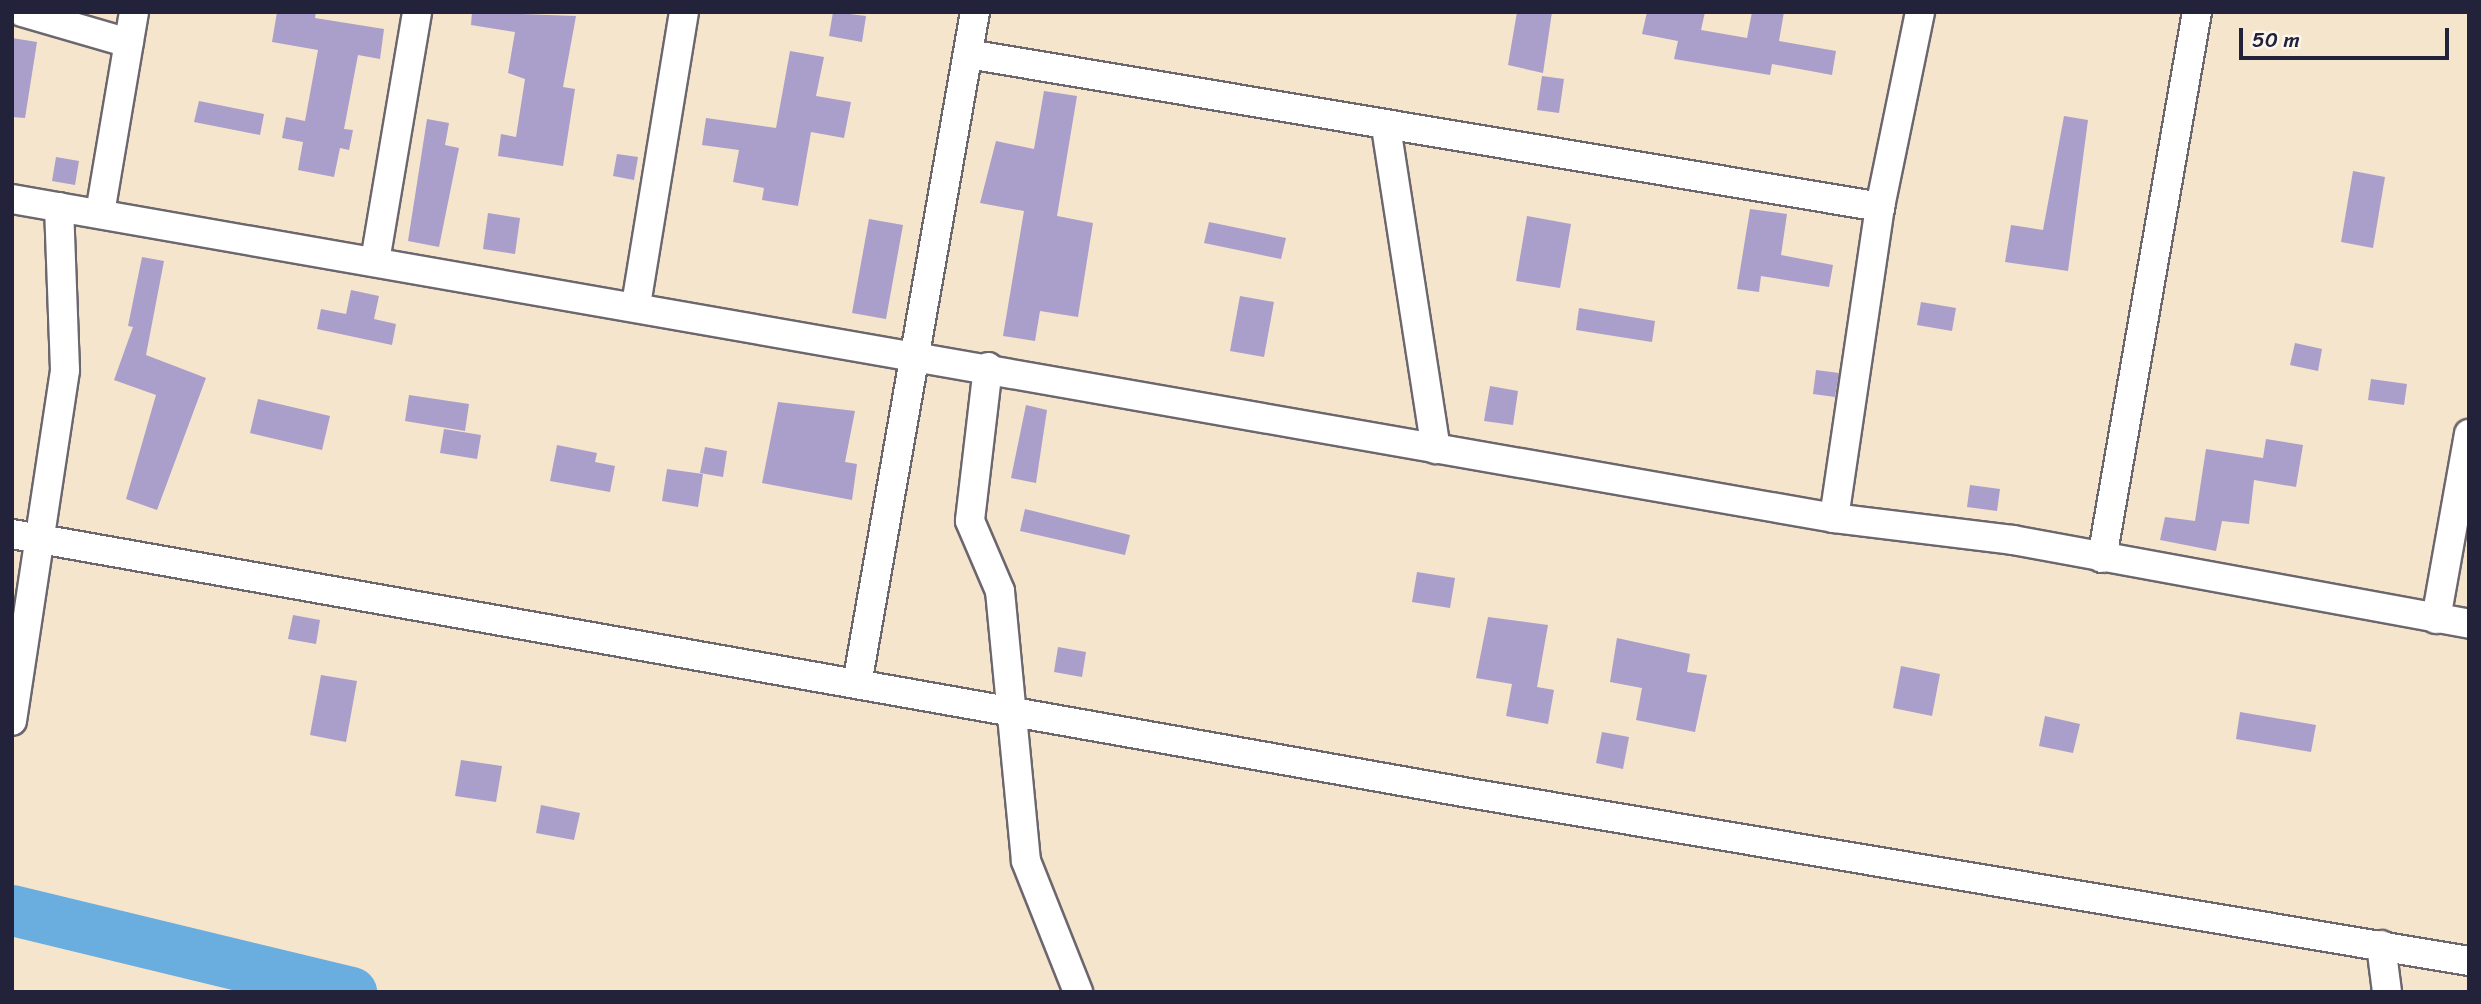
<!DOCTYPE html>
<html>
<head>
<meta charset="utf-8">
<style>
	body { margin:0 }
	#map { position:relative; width:2481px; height:1004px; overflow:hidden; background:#f5e5cd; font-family:Sriracha,sans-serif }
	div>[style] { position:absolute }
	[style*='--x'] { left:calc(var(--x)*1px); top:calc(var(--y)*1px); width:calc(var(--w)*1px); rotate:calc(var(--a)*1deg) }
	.river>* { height:51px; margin:-25.5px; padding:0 25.5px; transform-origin:25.5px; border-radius:25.5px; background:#6aaddf }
	.building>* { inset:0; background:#aa9ecb }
	.roads { filter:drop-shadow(2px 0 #6c666e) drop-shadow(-2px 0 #6c666e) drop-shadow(0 2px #6c666e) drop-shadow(0 -2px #6c666e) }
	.street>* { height:28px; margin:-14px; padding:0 14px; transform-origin:14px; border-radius:14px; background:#fff }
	span { translate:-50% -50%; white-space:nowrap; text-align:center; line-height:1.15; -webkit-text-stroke:7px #fbf7ec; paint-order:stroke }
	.frame { position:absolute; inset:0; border:14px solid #22223b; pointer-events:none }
	.scale { position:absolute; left:2239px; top:28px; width:210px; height:32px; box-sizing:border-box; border:4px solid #22223b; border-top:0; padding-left:9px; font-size:21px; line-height:24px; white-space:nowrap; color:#22223b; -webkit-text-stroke:5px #fbf7ec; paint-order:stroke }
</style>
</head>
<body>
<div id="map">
	<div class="river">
		<i style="--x:12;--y:910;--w:349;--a:13.6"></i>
	</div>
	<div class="building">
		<i style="clip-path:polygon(277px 12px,316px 12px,315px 18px,384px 29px,380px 59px,358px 55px,344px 129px,353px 130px,349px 150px,340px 148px,334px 177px,298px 170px,303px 142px,282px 138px,286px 117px,305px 121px,318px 50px,272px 42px)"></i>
		<i style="clip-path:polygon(472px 12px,576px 16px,563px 87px,575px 89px,563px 166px,498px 156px,501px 134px,516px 137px,525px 79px,508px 73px,515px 32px,471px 25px)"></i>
		<i style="clip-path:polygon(833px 12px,866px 16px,862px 42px,829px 36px)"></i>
		<i style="clip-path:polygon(1517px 12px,1552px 12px,1543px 73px,1508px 65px)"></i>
		<i style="clip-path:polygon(1647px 12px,1705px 12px,1701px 30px,1747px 38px,1752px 12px,1784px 12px,1779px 41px,1836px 51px,1832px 75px,1772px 64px,1770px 75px,1674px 59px,1678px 41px,1642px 34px)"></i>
		<i style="clip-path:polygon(12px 38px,37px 42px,25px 118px,12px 117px)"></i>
		<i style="clip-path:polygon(790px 51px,824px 57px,816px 96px,851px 102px,844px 138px,811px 132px,798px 206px,762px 200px,764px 188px,733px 182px,739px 150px,702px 145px,706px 118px,776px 128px)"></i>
		<i style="clip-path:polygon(1542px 76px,1564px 79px,1559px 113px,1537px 110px)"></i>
		<i style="clip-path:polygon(1044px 91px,1077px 96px,1057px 216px,1093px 223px,1078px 317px,1040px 311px,1035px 341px,1003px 336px,1024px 211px,980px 203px,996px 141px,1034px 149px)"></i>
		<i style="clip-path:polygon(199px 101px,264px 114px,260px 135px,194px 122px)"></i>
		<i style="clip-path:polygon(2064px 116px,2088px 120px,2068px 271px,2005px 262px,2011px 225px,2043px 230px)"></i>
		<i style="clip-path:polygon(427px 119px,449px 123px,445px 145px,459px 148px,439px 247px,408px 241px)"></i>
		<i style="clip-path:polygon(617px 154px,638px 157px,634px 180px,613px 176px)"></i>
		<i style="clip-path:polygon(56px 157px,79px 161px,75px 185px,52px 181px)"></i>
		<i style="clip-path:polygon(2353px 171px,2385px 177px,2373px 248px,2341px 242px)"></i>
		<i style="clip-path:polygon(1750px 209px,1787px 214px,1781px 255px,1833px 265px,1829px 287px,1761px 276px,1759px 292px,1737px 289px)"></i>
		<i style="clip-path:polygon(488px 213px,520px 218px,515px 254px,483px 249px)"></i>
		<i style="clip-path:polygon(1527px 216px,1571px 224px,1560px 288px,1516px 281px)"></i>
		<i style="clip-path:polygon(869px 219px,903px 225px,886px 319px,852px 313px)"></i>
		<i style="clip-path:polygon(1209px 222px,1286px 238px,1281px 259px,1204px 243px)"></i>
		<i style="clip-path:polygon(142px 257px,164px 261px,146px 355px,206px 378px,157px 510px,126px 499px,156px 395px,114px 380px,133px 327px,128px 326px)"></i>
		<i style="clip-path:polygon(351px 290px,379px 296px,374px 319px,396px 324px,392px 345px,317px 329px,321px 309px,346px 314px)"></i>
		<i style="clip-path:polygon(1240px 296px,1274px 302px,1264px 357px,1230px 351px)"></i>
		<i style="clip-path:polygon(1921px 302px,1956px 308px,1952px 331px,1917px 325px)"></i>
		<i style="clip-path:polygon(1579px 308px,1655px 321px,1652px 342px,1576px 330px)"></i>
		<i style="clip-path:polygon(2295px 343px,2322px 349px,2318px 371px,2290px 365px)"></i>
		<i style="clip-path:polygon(1816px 370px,1839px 373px,1835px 397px,1813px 394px)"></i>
		<i style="clip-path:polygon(2371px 379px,2407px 384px,2404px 405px,2368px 400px)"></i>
		<i style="clip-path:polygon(1490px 386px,1518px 391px,1513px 425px,1484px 421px)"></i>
		<i style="clip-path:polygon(409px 395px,469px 404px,465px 431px,405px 421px)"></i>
		<i style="clip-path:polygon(258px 399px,330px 416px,322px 450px,250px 433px)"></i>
		<i style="clip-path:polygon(778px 402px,855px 411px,845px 462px,857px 464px,852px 500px,762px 483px)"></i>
		<i style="clip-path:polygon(1026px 405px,1047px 410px,1036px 483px,1011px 478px)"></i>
		<i style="clip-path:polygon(444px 429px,481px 435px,477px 459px,440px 453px)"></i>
		<i style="clip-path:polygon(2266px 439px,2303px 445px,2296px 487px,2254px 480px,2249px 524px,2222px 521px,2216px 551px,2160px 540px,2165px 517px,2195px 521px,2206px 449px,2263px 458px)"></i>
		<i style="clip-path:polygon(557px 445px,597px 453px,595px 462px,615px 466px,610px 492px,550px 481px)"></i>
		<i style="clip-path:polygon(705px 447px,727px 451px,723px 477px,700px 473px)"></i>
		<i style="clip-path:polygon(667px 469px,703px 474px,698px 507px,662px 501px)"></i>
		<i style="clip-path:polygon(1970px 485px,2000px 489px,1997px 511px,1967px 507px)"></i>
		<i style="clip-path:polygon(1025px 509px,1130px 535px,1125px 555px,1020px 531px)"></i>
		<i style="clip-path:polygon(1417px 572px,1455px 578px,1450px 608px,1412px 602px)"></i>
		<i style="clip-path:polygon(293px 615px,320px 620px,316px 644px,288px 639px)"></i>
		<i style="clip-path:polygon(1488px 617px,1548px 625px,1537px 687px,1554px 690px,1548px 724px,1506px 716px,1512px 684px,1476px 678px)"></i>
		<i style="clip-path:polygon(1617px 638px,1690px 654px,1687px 672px,1707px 675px,1695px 732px,1636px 720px,1642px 688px,1610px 682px)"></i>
		<i style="clip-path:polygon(1058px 647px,1086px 652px,1082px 677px,1054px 672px)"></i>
		<i style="clip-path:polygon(1901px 666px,1940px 674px,1932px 716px,1893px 708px)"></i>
		<i style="clip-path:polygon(321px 675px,357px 681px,346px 742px,310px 735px)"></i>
		<i style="clip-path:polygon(2240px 712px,2316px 725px,2311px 752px,2236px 739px)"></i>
		<i style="clip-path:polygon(2045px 716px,2080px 724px,2073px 753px,2039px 746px)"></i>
		<i style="clip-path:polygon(1602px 732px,1629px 737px,1623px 769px,1596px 763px)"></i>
		<i style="clip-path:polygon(461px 760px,502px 766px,496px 802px,455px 796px)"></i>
		<i style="clip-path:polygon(541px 805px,580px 813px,574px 840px,536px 833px)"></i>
	</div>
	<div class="roads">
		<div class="street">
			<i style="--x:22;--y:12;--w:111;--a:16.2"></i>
			<i style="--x:968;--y:54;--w:925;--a:9.52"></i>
			<i style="--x:1386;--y:127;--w:326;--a:81.2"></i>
			<i style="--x:12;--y:199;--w:1850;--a:9.93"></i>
			<i style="--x:1834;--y:518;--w:180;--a:7"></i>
			<i style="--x:2013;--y:540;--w:464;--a:10.4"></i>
			<i style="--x:100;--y:213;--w:204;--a:-80.4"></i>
			<i style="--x:375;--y:261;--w:253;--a:-80.4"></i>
			<i style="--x:636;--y:305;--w:297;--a:-80.7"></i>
			<i style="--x:988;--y:367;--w:155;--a:96.7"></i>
			<i style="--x:970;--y:521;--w:76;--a:66.8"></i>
			<i style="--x:1000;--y:591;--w:271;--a:84.5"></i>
			<i style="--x:1026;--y:861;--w:141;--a:68.3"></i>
			<i style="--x:1834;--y:518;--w:314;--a:-81.6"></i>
			<i style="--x:1880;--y:207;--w:199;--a:-78.4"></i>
			<i style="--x:12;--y:534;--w:1480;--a:10.08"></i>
			<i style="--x:1469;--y:793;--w:1014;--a:9.54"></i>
			<i style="--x:2102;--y:558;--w:554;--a:-80.13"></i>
			<i style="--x:2436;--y:619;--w:188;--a:-79.9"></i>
			<i style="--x:857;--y:684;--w:682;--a:-80.04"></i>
			<i style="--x:12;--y:721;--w:355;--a:-81.4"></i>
			<i style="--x:65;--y:370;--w:163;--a:-92.1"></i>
			<i style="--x:2381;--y:945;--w:47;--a:82.7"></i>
		</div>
	</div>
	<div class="frame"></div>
	<div class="scale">50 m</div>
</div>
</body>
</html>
